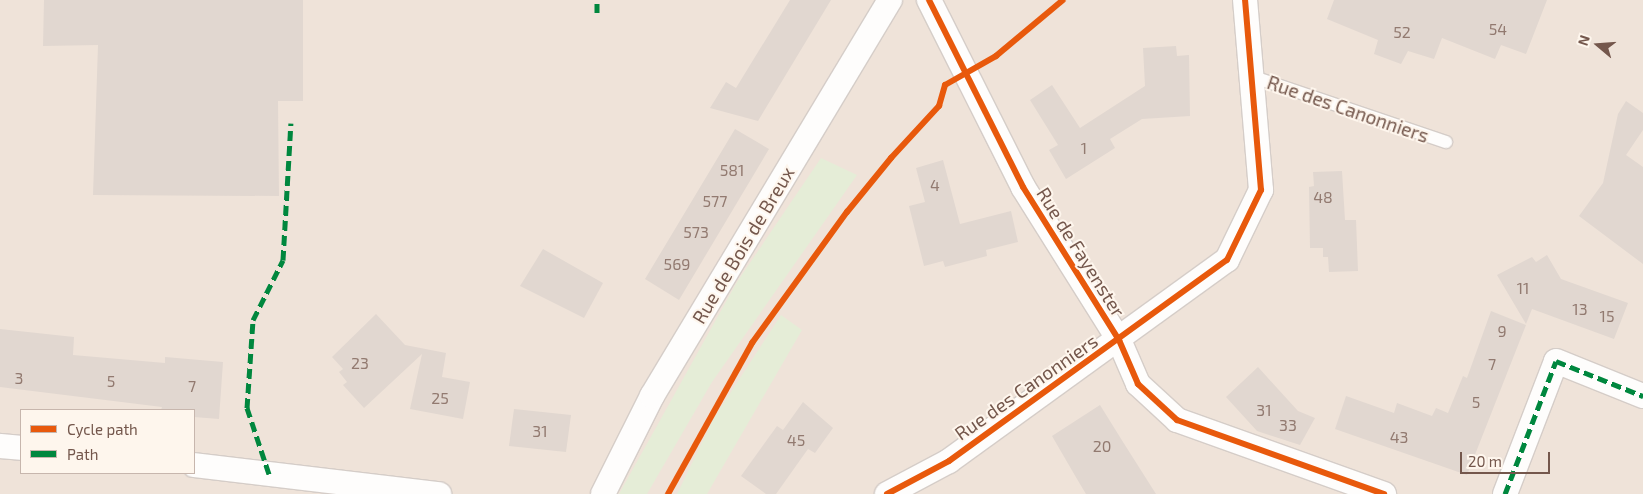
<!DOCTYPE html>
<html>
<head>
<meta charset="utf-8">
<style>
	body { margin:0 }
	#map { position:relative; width:1643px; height:494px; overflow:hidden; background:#f6f1eb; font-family:"Exo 2",sans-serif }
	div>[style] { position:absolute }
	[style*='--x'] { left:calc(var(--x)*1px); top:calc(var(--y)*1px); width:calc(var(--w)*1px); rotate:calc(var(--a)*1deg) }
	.residential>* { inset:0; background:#efe3d9 }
	.green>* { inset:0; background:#e5edd7 }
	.building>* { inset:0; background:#e1d7d0 }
	.roads { filter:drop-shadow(1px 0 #d5cdc8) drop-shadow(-1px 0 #d5cdc8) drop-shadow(0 1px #d5cdc8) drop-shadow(0 -1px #d5cdc8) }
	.lane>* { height:12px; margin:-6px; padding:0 6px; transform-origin:6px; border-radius:6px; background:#fefdfc }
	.street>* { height:24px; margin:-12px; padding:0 12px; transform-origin:12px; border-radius:12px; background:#fefdfc }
	.quiet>* { height:5px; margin-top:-2.5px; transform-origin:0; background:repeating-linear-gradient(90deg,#00873e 0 10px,transparent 0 15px) }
	.cycleway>* { height:6px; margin:-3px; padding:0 3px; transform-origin:3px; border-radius:3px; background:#e8590c }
	span { translate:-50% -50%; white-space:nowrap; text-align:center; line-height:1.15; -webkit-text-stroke:4px #fef6ed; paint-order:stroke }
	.number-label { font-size:16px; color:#927a70 }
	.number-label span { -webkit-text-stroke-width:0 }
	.street-label { font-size:19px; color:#74574c }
	.legend { position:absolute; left:20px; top:409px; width:175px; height:65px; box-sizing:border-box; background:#fef6ed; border:1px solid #c7b6ad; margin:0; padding:6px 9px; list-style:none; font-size:15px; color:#74574c }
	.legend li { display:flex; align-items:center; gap:10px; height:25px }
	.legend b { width:25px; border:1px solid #c7b6ad }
	.north { position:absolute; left:1573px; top:20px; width:50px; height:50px; -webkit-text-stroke:4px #fef6ed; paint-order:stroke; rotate:288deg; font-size:14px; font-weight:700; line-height:20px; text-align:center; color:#74574c }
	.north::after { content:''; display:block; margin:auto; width:18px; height:22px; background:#74574c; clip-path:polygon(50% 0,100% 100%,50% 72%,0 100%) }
	.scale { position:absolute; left:1460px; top:452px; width:90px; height:22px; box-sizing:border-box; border:2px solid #74574c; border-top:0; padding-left:6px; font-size:15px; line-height:18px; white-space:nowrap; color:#74574c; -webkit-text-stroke:4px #fef6ed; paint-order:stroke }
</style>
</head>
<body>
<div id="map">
	<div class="residential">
		<i style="clip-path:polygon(evenodd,0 0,1643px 0,1643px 494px,0 494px,0 0,21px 410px,194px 410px,194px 473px,21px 473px,21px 410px)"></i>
	</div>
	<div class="green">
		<i style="clip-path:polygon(821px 158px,857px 175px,712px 382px,647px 494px,619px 494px,737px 282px)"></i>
		<i style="clip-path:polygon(781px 315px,802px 330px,707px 494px,677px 494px,714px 418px)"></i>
	</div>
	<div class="building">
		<i style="clip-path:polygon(44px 0,303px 0,303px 101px,278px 101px,279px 196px,93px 195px,98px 45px,43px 46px)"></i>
		<i style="clip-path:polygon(790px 0,831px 0,758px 121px,710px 108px,726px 82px,736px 88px)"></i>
		<i style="clip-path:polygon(1334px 0,1547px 0,1526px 54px,1501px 45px,1495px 59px,1442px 38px,1434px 59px,1408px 51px,1401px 64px,1374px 54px,1378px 40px,1327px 19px)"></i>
		<i style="clip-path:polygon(1176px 46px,1177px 56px,1189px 55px,1190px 116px,1142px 119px,1110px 139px,1115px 148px,1066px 179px,1049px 150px,1058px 145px,1030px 100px,1052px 85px,1080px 128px,1145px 86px,1143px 48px)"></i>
		<i style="clip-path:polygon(1626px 101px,1643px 113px,1643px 130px,1626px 155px,1643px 167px,1643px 264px,1579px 216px,1603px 183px,1618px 114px)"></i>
		<i style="clip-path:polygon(735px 129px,769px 149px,679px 300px,645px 279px)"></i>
		<i style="clip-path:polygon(943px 160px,960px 224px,1011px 211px,1018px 242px,986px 250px,987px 256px,945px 267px,943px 261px,924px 266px,909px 206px,925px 202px,916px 168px)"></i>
		<i style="clip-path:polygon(1342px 171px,1345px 220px,1356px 220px,1358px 271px,1329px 272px,1328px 257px,1323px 257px,1323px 248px,1310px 248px,1309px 187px,1314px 186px,1313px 172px)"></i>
		<i style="clip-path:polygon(543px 249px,603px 283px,584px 318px,520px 286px)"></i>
		<i style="clip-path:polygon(1547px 255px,1561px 279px,1628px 303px,1614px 339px,1532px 309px,1526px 324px,1497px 275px,1532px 257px,1536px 262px)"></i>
		<i style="clip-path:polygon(1491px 311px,1526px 325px,1467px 475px,1335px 429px,1346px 396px,1394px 413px,1397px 403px,1432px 416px,1436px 408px,1448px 413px,1463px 376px,1467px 378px)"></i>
		<i style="clip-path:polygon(376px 314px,405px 345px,446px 353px,442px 377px,470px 382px,463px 419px,410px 409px,422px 354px,364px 408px,343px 385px,347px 382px,339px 372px,343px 369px,332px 357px)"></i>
		<i style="clip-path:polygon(0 329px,74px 337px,73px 355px,165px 363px,165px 357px,223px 362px,219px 419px,194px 417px,194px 410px,161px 410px,162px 407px,0 387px)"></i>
		<i style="clip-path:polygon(1258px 367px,1298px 411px,1315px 418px,1300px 445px,1257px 431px,1226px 397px)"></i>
		<i style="clip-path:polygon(803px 402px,833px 428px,815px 453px,808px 449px,776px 494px,766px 494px,741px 476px,777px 426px,783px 430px)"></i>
		<i style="clip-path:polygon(1100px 405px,1123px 442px,1156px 494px,1086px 494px,1077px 479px,1052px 436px)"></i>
		<i style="clip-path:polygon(514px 409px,571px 415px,566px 452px,509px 446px)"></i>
	</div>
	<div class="roads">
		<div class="lane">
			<i style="--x:1251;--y:76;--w:206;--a:18.7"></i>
		</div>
		<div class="street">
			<i style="--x:929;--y:0;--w:209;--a:63.3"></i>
			<i style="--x:1023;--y:187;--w:181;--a:57.9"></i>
			<i style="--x:1119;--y:340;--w:48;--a:66.6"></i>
			<i style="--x:1138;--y:384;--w:53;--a:42.7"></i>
			<i style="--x:1177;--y:420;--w:220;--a:19.7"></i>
			<i style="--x:0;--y:446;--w:21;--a:5"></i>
			<i style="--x:194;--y:465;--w:247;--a:6.8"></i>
			<i style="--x:603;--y:494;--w:110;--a:-63.4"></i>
			<i style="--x:652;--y:396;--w:462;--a:-59"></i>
			<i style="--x:887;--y:494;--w:70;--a:-28"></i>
			<i style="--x:949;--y:461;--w:343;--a:-35.9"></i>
			<i style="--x:1227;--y:260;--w:78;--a:-64.1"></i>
			<i style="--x:1261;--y:190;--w:191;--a:-94.8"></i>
			<i style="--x:1505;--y:494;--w:142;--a:-69"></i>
			<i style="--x:1556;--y:361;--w:94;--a:21.9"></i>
		</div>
	</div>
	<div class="quiet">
		<i style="--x:597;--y:13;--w:13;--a:-90"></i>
		<i style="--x:269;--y:474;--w:70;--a:-108.4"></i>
		<i style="--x:247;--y:408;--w:88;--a:-86.1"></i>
		<i style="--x:253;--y:320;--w:67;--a:-63.4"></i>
		<i style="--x:283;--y:260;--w:137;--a:-86.7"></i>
		<i style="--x:1505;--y:494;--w:142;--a:-69"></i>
		<i style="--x:1556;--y:361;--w:94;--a:21.9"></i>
	</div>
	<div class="cycleway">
		<i style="--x:929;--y:0;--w:209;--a:63.3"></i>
		<i style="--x:1023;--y:187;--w:181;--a:57.9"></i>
		<i style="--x:1119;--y:340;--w:48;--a:66.6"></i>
		<i style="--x:1138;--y:384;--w:53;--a:42.7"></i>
		<i style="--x:1177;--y:420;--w:220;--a:19.7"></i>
		<i style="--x:668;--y:494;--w:173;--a:-60.9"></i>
		<i style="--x:752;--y:343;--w:162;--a:-54.1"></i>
		<i style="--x:847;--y:212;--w:70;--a:-50.8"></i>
		<i style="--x:891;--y:158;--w:71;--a:-47.3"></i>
		<i style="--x:939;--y:106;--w:22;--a:-74"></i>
		<i style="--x:945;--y:85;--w:59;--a:-29.6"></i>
		<i style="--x:996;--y:56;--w:87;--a:-39.9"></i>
		<i style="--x:887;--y:494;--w:70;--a:-28"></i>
		<i style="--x:949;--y:461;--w:343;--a:-35.9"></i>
		<i style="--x:1227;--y:260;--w:78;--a:-64.1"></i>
		<i style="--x:1261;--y:190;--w:191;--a:-94.8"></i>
	</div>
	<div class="number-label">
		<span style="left:1498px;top:29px">54</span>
		<span style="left:1402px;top:32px">52</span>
		<span style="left:1084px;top:148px">1</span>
		<span style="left:732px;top:170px">581</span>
		<span style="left:935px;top:185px">4</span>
		<span style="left:1323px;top:197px">48</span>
		<span style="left:715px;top:201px">577</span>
		<span style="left:696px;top:232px">573</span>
		<span style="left:677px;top:264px">569</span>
		<span style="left:1523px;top:288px">11</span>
		<span style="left:1580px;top:309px">13</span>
		<span style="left:1607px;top:316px">15</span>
		<span style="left:1502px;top:331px">9</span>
		<span style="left:360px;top:363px">23</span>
		<span style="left:1492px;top:364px">7</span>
		<span style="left:19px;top:378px">3</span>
		<span style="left:111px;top:381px">5</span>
		<span style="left:192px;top:386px">7</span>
		<span style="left:440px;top:398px">25</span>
		<span style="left:1476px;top:402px">5</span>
		<span style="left:1264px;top:410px">31</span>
		<span style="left:1288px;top:425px">33</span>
		<span style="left:540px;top:431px">31</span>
		<span style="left:1399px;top:437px">43</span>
		<span style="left:796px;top:440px">45</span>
		<span style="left:1102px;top:446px">20</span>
	</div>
	<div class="street-label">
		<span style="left:1348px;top:109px;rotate:19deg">Rue des Canonniers</span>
		<span style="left:743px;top:245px;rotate:-59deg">Rue de Bois de Breux</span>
		<span style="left:1081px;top:252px;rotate:58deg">Rue de Fayenster</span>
		<span style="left:1026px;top:387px;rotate:-35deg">Rue des Canonniers</span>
	</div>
	<ul class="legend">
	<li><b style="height:6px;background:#e8590c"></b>Cycle path</li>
	<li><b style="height:6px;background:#00873e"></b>Path</li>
	</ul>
	<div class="north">N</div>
	<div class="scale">20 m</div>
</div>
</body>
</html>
